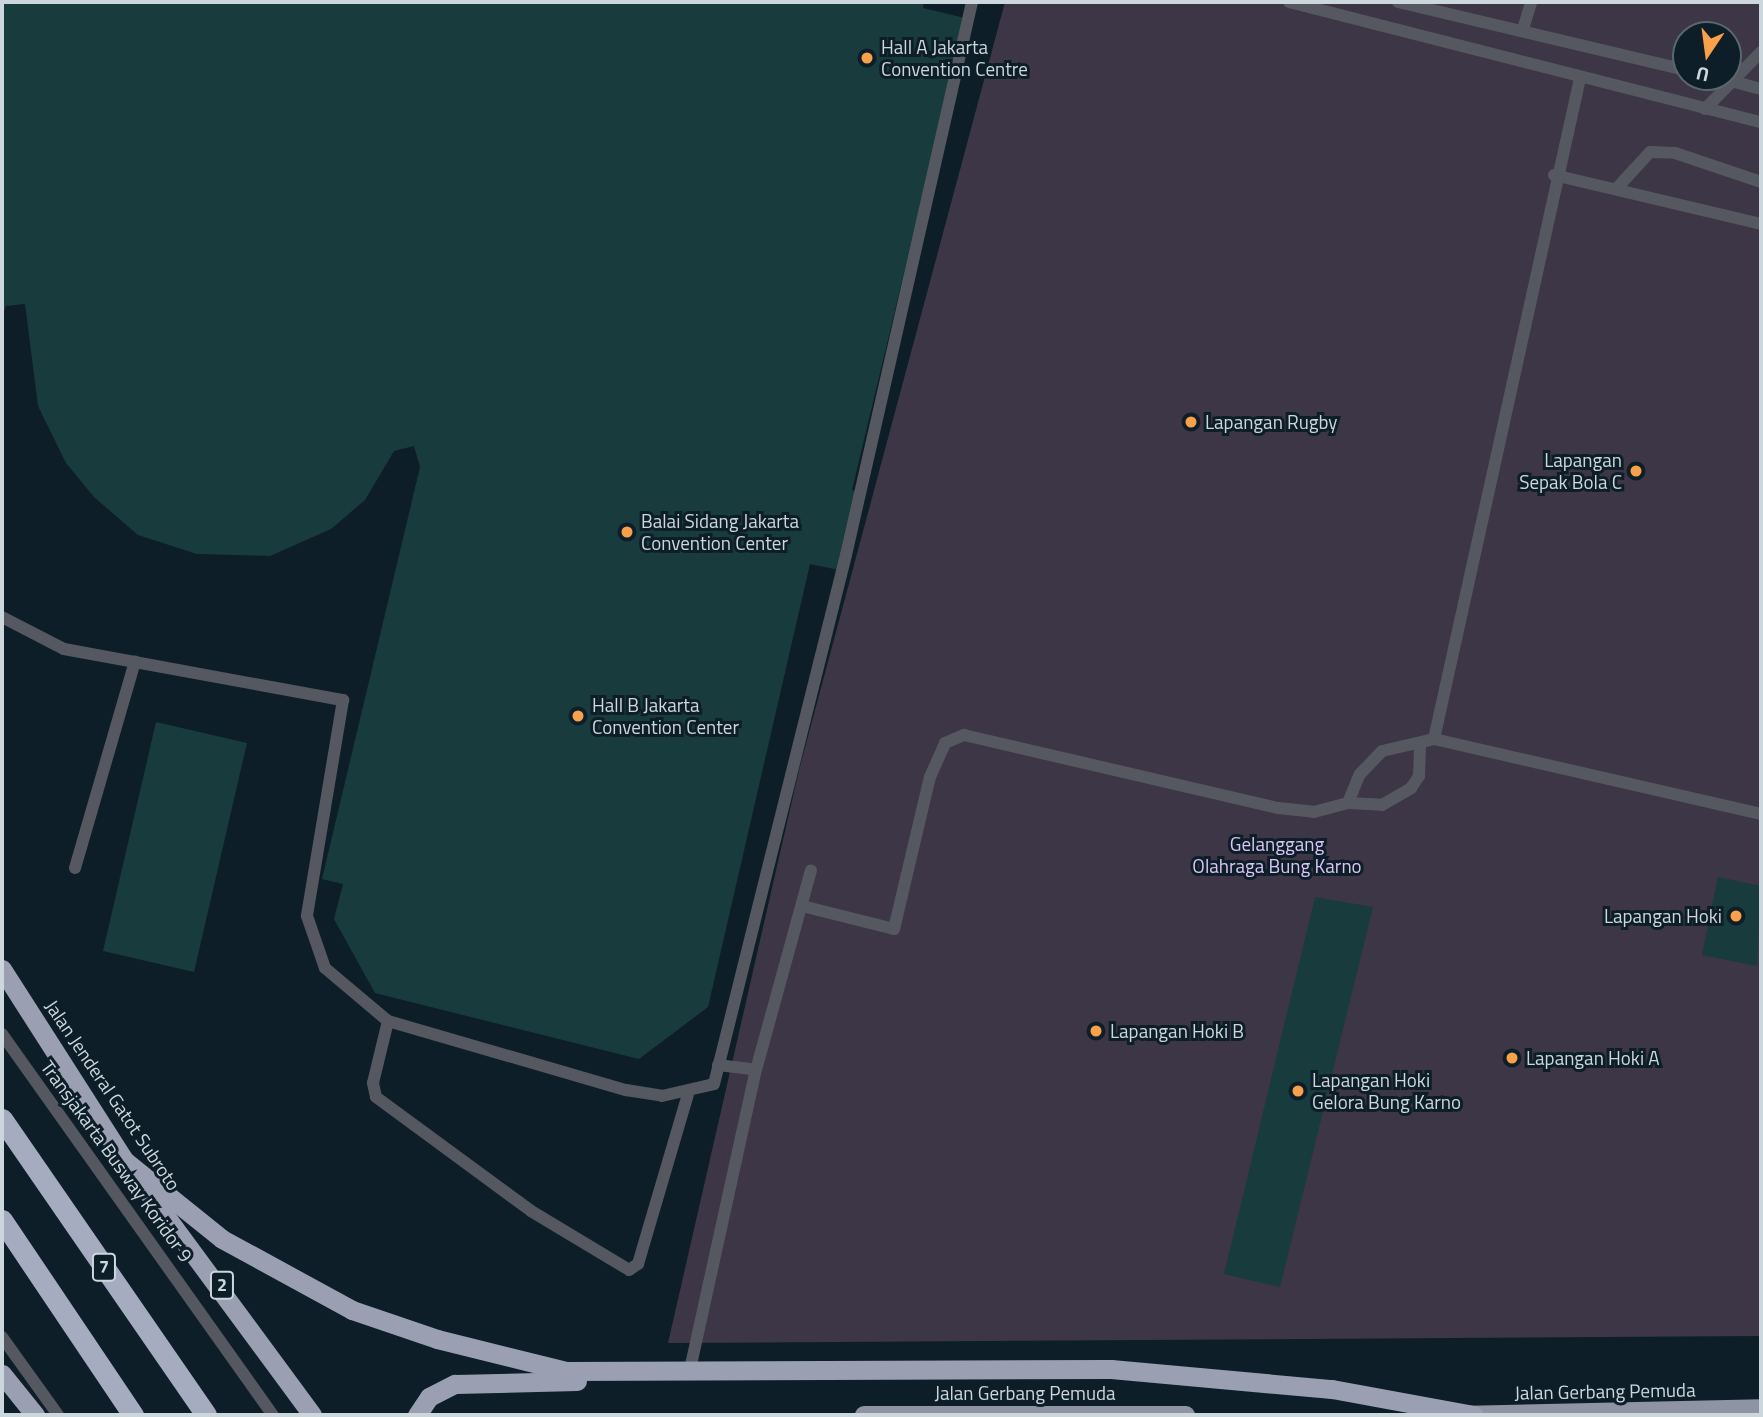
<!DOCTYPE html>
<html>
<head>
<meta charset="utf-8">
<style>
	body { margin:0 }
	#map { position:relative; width:1763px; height:1417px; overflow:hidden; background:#0e1e28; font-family:"Titillium Web",sans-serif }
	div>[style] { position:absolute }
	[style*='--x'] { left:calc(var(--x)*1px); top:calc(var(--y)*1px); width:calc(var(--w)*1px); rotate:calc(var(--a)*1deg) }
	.green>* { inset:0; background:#3d3646 }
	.building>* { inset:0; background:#183b3d }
	.service>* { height:12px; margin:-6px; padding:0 6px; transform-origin:6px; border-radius:6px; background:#555860 }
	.primary>* { height:18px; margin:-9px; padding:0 9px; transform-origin:9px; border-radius:9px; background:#8e94a4 }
	.trunk>* { height:19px; margin:-9.5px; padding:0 9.5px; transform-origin:9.5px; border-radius:9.5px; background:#9aa0b2 }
	.motorway>* { height:21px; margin:-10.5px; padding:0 10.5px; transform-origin:10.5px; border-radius:10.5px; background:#a5acbf }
	.dots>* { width:19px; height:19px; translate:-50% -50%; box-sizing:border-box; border:4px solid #0e1e28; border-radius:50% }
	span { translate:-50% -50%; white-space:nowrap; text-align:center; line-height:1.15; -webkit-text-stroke:6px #0e1e28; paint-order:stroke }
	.shield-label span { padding:2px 5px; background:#0e1e28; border:2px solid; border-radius:5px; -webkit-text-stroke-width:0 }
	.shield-label { font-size:18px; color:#ccd7dd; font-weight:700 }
	.poi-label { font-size:19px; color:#ccd7dd }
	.left { translate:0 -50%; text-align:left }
	.right { translate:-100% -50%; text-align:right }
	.park-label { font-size:19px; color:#dac6f6 }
	.street-label { font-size:19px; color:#ccd7dd }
	.frame { position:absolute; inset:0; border:4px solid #ccd7dd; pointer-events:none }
	.north { position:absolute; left:1672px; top:21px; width:70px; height:70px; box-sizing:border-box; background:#0e1e28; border:2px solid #5a6870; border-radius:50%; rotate:193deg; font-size:19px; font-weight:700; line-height:28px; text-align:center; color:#ccd7dd }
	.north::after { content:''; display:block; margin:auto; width:24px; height:32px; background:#f8a14a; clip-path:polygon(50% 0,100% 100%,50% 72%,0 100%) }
</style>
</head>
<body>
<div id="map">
	<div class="green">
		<i style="clip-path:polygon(evenodd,1005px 2px,1761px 2px,1761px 1336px,668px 1343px,799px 770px,1005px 2px,1686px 35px,1728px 35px,1728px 77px,1686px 77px,1686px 35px)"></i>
	</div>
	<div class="building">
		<i style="clip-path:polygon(2px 2px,924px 2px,923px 8px,965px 18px,852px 490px,859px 492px,839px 570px,810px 564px,708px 1007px,639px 1059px,375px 993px,334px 919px,343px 884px,322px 879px,420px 467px,414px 446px,394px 451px,365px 500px,331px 529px,270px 556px,197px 554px,138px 535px,94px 497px,66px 463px,38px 406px,25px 304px,6px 306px,2px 317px)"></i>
		<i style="clip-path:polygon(156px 722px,247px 743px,194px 972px,103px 951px)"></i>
		<i style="clip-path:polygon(1718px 877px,1761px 886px,1757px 966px,1702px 955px)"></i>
		<i style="clip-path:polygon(1315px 897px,1373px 907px,1280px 1287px,1224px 1274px)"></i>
	</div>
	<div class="service">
		<i style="--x:1289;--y:2;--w:487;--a:14.3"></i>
		<i style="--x:1398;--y:2;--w:296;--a:13.3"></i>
		<i style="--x:1523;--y:29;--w:28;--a:-73"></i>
		<i style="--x:1716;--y:77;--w:47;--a:14.9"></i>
		<i style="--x:1705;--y:109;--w:80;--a:-45.5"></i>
		<i style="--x:1554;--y:175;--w:213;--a:13.3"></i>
		<i style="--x:1616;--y:189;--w:50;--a:-47.4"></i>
		<i style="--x:1650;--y:152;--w:25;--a:2"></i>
		<i style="--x:1675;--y:153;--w:91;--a:18.6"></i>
		<i style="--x:2;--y:617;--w:70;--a:27.3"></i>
		<i style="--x:64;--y:649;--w:284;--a:10.4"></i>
		<i style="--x:343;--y:700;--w:219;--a:99.5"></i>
		<i style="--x:307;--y:916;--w:55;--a:70.9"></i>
		<i style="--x:325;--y:968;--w:82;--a:40.1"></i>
		<i style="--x:388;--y:1021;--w:248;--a:16.2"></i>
		<i style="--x:626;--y:1090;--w:36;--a:9"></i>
		<i style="--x:662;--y:1096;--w:53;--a:-13"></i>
		<i style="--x:714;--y:1084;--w:545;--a:-75.99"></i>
		<i style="--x:846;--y:555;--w:567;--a:-77.16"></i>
		<i style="--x:1434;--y:739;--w:677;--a:-77.54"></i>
		<i style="--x:1348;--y:803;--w:34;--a:3"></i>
		<i style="--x:1382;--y:805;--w:34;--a:-30"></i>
		<i style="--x:1411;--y:788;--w:14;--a:-56"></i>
		<i style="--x:1419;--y:776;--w:29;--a:-88"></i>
		<i style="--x:75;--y:868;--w:215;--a:-73.8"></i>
		<i style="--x:802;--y:906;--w:95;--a:14"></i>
		<i style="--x:894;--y:929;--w:156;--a:-76.7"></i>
		<i style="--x:930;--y:777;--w:37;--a:-66"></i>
		<i style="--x:945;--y:743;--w:21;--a:-23"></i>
		<i style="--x:964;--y:735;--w:322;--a:13.1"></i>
		<i style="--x:1278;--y:808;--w:36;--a:6"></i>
		<i style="--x:1314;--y:812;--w:35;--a:-15"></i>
		<i style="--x:1348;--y:803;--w:31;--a:-68"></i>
		<i style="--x:1360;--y:774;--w:32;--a:-46"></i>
		<i style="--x:1382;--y:751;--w:53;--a:-13"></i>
		<i style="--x:1434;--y:739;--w:335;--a:12.9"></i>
		<i style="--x:388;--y:1021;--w:64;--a:103.6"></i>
		<i style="--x:373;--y:1083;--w:14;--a:78"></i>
		<i style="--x:376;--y:1097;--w:192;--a:36.3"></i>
		<i style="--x:531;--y:1211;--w:114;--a:31"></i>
		<i style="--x:629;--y:1270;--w:11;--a:-34"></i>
		<i style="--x:638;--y:1264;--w:177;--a:-73.6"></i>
		<i style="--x:2;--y:1034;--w:468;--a:54.6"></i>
		<i style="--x:718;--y:1065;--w:38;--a:7"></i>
		<i style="--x:2;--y:1337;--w:96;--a:54.3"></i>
		<i style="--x:689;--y:1374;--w:311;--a:-77.6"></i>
		<i style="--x:756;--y:1070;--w:207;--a:-74.6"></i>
	</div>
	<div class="primary">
		<i style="--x:864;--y:1415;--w:322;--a:0"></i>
		<i style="--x:1459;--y:1415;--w:302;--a:-1.3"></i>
	</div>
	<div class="trunk">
		<i style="--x:2;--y:969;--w:228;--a:57.4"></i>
		<i style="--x:125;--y:1161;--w:315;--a:53.6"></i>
		<i style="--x:125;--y:1161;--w:124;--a:38.8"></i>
		<i style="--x:222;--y:1239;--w:148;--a:28.6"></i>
		<i style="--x:352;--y:1310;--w:90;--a:18.8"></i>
		<i style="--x:437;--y:1339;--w:133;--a:13.9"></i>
		<i style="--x:566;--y:1371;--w:545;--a:-0.21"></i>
		<i style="--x:1111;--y:1369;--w:222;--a:5.2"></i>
		<i style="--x:1332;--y:1389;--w:144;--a:10.4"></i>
		<i style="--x:2;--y:1374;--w:53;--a:51.2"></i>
		<i style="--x:417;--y:1415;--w:22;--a:-56"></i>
		<i style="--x:429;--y:1397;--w:29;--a:-27"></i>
		<i style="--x:455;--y:1384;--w:122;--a:-1.4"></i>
	</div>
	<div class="motorway">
		<i style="--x:2;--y:1119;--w:359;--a:55.4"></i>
		<i style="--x:2;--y:1220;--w:235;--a:56.1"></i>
	</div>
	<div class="dots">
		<i style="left:867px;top:58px;background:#f8a14a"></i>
		<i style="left:1191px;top:422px;background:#f8a14a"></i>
		<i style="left:1636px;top:471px;background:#f8a14a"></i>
		<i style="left:627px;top:532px;background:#f8a14a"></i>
		<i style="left:578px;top:716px;background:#f8a14a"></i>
		<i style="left:1736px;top:916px;background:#f8a14a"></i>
		<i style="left:1096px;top:1031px;background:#f8a14a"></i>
		<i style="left:1512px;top:1058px;background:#f8a14a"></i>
		<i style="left:1298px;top:1091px;background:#f8a14a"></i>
	</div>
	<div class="shield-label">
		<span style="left:104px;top:1267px">7</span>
		<span style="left:222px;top:1285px">2</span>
	</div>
	<div class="poi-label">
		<span class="left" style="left:881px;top:58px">Hall A Jakarta<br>Convention Centre</span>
		<span class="left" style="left:1205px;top:422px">Lapangan Rugby</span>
		<span class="right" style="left:1622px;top:471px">Lapangan<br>Sepak Bola C</span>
		<span class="left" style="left:641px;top:532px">Balai Sidang Jakarta<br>Convention Center</span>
		<span class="left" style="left:592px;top:716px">Hall B Jakarta<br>Convention Center</span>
		<span class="right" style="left:1722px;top:916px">Lapangan Hoki</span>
		<span class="left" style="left:1110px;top:1031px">Lapangan Hoki B</span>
		<span class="left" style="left:1526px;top:1058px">Lapangan Hoki A</span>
		<span class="left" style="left:1312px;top:1091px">Lapangan Hoki<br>Gelora Bung Karno</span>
	</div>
	<div class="park-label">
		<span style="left:1277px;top:855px">Gelanggang<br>Olahraga Bung Karno</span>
	</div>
	<div class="street-label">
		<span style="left:113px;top:1095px;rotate:56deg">Jalan Jenderal Gatot Subroto</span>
		<span style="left:117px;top:1161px;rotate:54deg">Transjakarta Busway Koridor 9</span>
		<span style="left:1605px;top:1391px;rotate:-1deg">Jalan Gerbang Pemuda</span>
		<span style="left:1025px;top:1393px">Jalan Gerbang Pemuda</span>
	</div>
	<div class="frame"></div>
	<div class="north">U</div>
</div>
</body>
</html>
